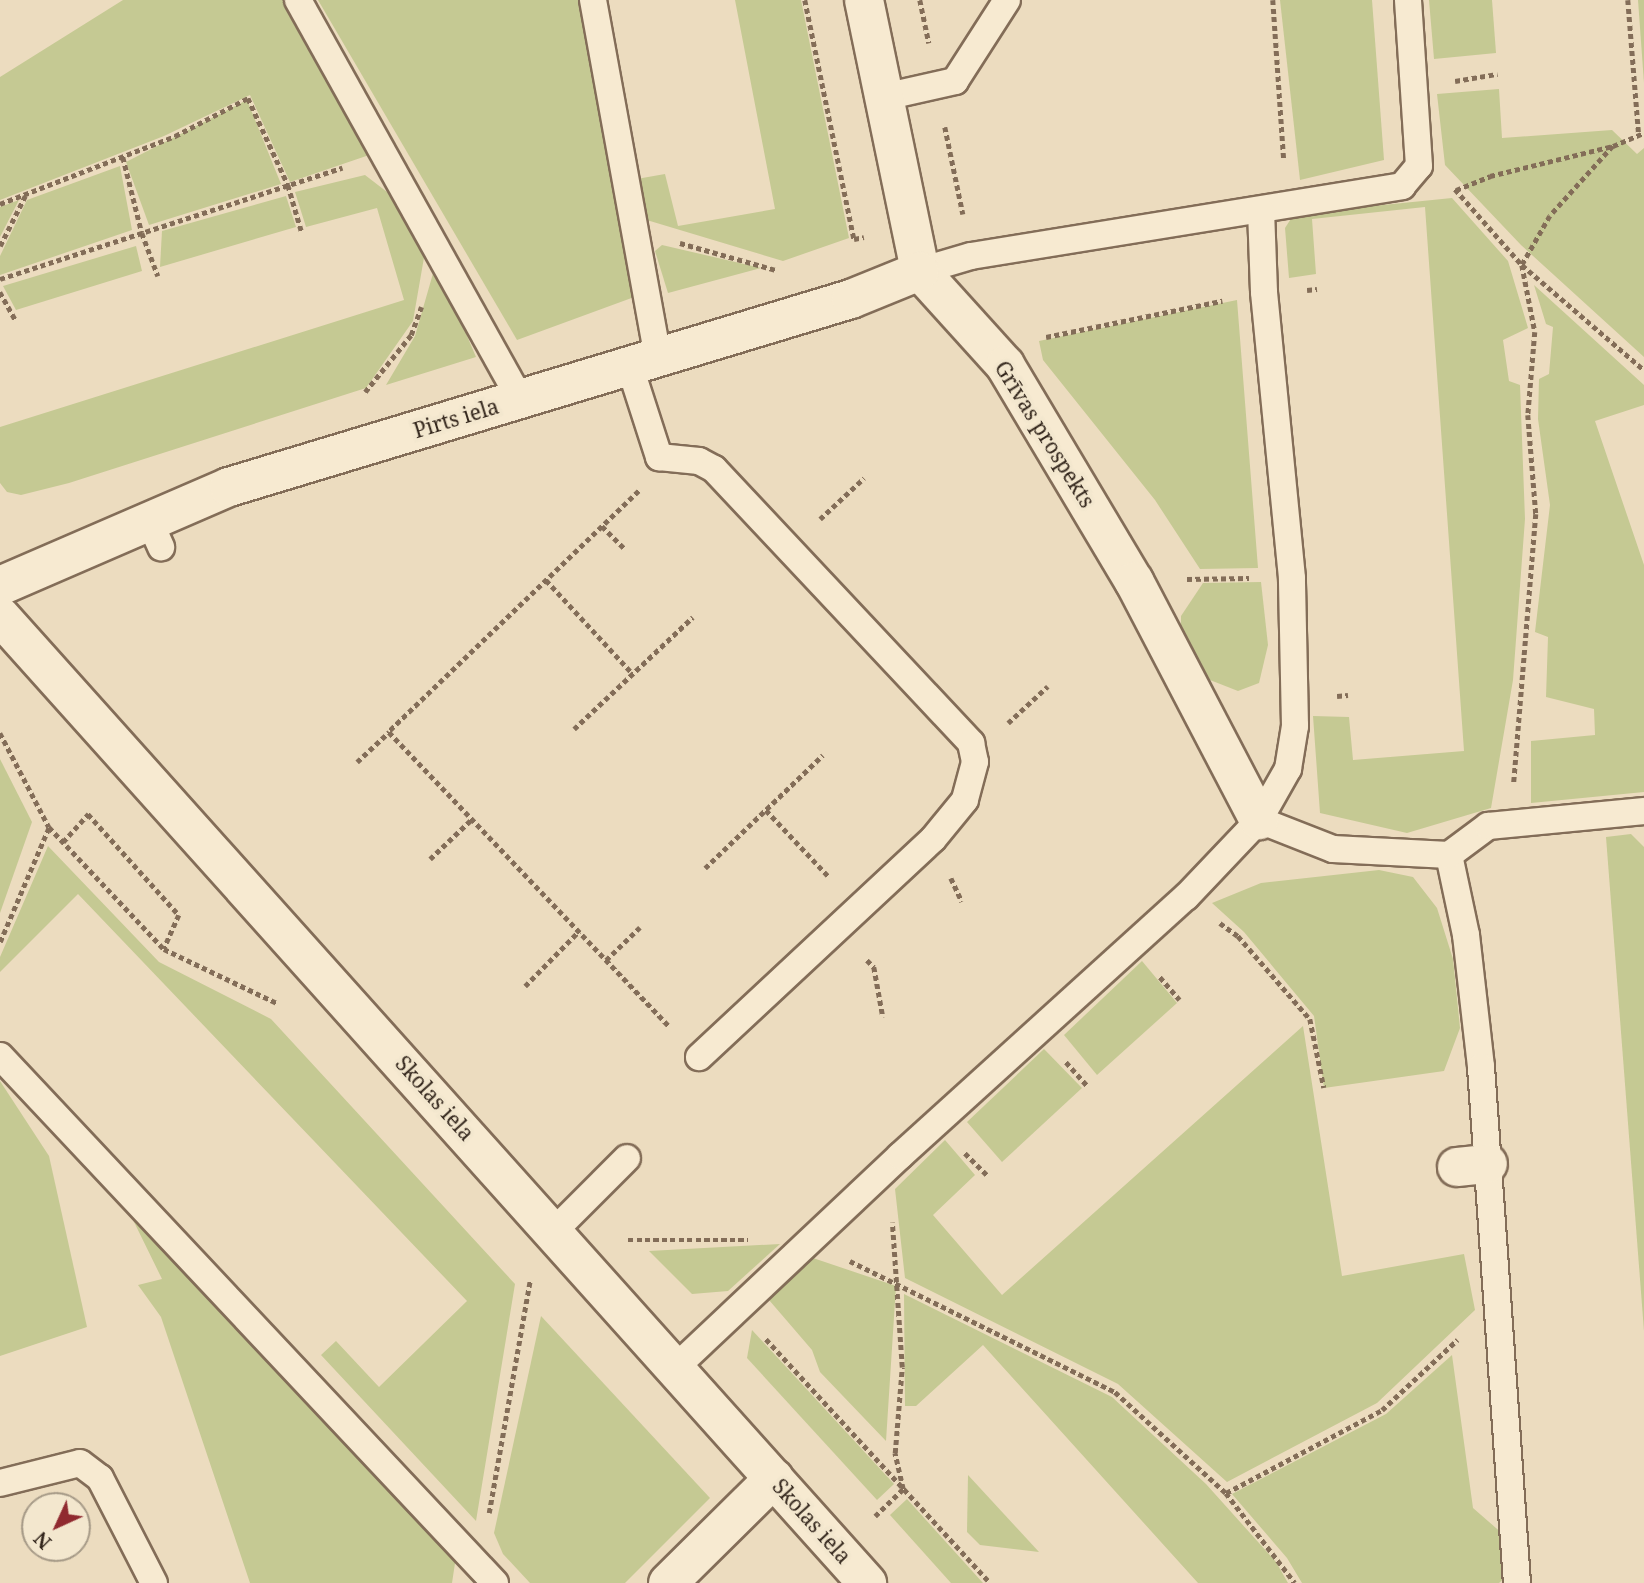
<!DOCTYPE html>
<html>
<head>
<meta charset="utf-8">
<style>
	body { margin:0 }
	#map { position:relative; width:1644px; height:1583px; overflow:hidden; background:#ecdcbf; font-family:"Noto Serif",serif }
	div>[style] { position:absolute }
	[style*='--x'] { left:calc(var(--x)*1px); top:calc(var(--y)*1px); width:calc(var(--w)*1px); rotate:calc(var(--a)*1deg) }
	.green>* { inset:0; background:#c5c993 }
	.path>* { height:4.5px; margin-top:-2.25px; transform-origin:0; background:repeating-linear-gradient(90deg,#836d58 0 5px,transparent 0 8.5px) }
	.roads { filter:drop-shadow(2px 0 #836d58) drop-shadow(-2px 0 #836d58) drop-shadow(0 2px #836d58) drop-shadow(0 -2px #836d58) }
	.service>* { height:26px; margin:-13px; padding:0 13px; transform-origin:13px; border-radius:13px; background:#f7ead1 }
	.minor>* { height:38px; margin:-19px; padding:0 19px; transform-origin:19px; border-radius:19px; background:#f7ead1 }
	.secondary>* { height:38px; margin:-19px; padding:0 19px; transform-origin:19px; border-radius:19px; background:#f7ead1 }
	span { translate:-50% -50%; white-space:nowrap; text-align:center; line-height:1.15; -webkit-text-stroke:7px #f3e7ce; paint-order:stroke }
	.street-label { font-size:21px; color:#33261c }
	.north { position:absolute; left:21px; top:1492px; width:70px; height:70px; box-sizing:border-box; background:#f3e7ce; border:2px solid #a69a87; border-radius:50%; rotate:225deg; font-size:19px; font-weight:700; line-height:28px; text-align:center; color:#33261c }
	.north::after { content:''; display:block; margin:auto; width:24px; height:32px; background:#902a30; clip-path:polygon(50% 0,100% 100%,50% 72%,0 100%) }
</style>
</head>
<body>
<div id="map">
	<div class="green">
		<i style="clip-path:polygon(123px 0,293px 0,378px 152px,290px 182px,250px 95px,164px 136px,0 200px,0 77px)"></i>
		<i style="clip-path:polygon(318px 0,579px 0,637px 296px,517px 340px)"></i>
		<i style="clip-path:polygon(735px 0,801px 0,849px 238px,783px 261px,640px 218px,631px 180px,665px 174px,678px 226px,775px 209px)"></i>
		<i style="clip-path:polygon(1280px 0,1372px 0,1384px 160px,1300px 180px)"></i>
		<i style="clip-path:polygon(1429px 0,1492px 0,1496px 53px,1434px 59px)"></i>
		<i style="clip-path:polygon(1638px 0,1644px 0,1644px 83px)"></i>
		<i style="clip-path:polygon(1499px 89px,1502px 138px,1612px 130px,1637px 154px,1644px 148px,1644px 357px,1521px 245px,1445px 165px,1437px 94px)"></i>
		<i style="clip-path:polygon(247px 100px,281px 184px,149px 225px,126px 162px)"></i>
		<i style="clip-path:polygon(120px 166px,132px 230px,0 275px,0 256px,27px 200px)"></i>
		<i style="clip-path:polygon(365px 175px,400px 202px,426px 246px,413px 321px,366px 388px,69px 483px,21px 495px,7px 492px,0 483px,0 427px,404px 300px,377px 208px,306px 227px,295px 192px)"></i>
		<i style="clip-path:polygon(286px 196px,296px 227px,160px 267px,162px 231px)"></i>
		<i style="clip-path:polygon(1452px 198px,1508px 261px,1528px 328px,1503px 340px,1509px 381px,1520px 385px,1525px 519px,1513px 680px,1491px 808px,1407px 833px,1320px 813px,1313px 716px,1349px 717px,1353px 760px,1464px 751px,1425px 207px,1312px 219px,1316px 274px,1289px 278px,1285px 228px,1294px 214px)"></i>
		<i style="clip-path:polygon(19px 200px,0 237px,0 207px)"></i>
		<i style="clip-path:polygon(662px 245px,761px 268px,668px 293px,655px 251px)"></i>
		<i style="clip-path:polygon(136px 246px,142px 271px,16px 310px,3px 286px)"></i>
		<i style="clip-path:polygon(436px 263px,476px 357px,386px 385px,415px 336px)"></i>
		<i style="clip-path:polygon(1534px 285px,1644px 385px,1644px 405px,1595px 421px,1644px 565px,1644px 792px,1531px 803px,1531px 741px,1595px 735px,1594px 709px,1546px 697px,1548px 637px,1535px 632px,1550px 505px,1538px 419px,1539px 379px,1549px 374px,1553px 327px,1546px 324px)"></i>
		<i style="clip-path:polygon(1237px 300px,1258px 568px,1200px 569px,1155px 500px,1043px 360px,1039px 341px)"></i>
		<i style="clip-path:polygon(1261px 582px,1268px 645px,1259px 683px,1238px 691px,1210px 680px,1181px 632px,1181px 616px,1203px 583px)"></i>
		<i style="clip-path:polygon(0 759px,32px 822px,0 913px)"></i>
		<i style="clip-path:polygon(1631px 834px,1644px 847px,1644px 1331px,1606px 837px)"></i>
		<i style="clip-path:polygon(48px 846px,159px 962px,271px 1019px,515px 1284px,476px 1521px,321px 1355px,336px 1341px,379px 1387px,467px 1301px,78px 894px,0 972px,0 957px)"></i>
		<i style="clip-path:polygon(1379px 870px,1413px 877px,1437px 908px,1453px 959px,1460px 1028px,1444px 1071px,1324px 1088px,1314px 1016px,1244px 932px,1212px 903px,1261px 883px)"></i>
		<i style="clip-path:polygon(1142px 961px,1177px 1003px,1097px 1075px,1064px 1035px)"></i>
		<i style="clip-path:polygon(1303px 1026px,1342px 1276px,1464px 1254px,1475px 1310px,1377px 1403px,1227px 1482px,1118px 1384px,905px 1278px,895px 1189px,945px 1140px,975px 1175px,933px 1215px,1002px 1295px)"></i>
		<i style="clip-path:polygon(1044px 1049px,1082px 1088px,1002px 1162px,967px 1122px)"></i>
		<i style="clip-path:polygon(0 1081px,49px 1156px,87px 1327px,0 1356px)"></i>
		<i style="clip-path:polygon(111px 1175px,457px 1550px,452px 1583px,250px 1583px,161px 1317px,138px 1285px,162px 1279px)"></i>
		<i style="clip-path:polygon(780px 1244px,728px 1291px,692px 1294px,649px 1251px)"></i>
		<i style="clip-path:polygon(813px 1258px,896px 1286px,886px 1441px,820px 1372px,812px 1350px,769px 1300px)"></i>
		<i style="clip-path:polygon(904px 1294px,1112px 1397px,1206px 1484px,1276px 1562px,1288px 1583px,1198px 1583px,983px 1345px,916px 1406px,905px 1406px)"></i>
		<i style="clip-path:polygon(541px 1316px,710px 1498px,625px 1583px,530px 1583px,503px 1554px,494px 1533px)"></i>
		<i style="clip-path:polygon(752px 1330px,894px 1484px,877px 1500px,747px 1358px)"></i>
		<i style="clip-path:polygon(1452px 1355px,1473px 1508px,1504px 1535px,1508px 1575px,1499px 1583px,1302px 1583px,1287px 1558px,1232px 1494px,1386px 1414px)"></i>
		<i style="clip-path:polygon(968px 1475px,1039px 1552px,980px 1545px,967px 1532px)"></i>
		<i style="clip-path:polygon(907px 1499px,983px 1583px,951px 1583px,890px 1515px)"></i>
	</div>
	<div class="path">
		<i style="--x:805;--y:0;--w:244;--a:78.4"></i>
		<i style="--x:854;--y:239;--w:10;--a:-11"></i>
		<i style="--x:920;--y:0;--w:44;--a:78.2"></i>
		<i style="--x:1273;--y:0;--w:161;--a:86.1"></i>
		<i style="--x:1628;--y:0;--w:136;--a:85.4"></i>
		<i style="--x:1455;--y:81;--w:43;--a:-9.5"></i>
		<i style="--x:945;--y:127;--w:89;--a:78.3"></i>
		<i style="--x:1613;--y:146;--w:94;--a:132"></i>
		<i style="--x:1550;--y:216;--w:56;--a:119.7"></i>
		<i style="--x:1522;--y:265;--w:161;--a:40.7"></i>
		<i style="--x:123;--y:157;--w:78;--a:76"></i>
		<i style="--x:142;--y:233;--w:46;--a:69.6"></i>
		<i style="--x:1455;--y:189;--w:101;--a:48.6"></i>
		<i style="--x:1522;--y:265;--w:68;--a:79"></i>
		<i style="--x:1535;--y:332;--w:83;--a:94.8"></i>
		<i style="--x:1528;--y:415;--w:99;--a:85.4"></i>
		<i style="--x:1536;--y:514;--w:269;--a:94.7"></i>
		<i style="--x:1456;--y:190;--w:37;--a:-22"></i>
		<i style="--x:1490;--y:176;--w:127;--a:-13.7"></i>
		<i style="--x:1613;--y:146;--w:34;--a:-23"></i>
		<i style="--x:0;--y:204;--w:188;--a:-21.2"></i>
		<i style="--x:175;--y:136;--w:82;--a:-27.5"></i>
		<i style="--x:248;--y:98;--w:96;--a:65.3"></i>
		<i style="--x:288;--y:185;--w:50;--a:73.7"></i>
		<i style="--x:680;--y:243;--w:100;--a:15.7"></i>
		<i style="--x:0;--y:246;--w:56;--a:-63.4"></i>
		<i style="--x:0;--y:279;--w:360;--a:-18"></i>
		<i style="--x:1307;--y:290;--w:10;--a:-6"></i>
		<i style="--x:0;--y:292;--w:31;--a:61"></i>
		<i style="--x:1046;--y:337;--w:180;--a:-11.6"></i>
		<i style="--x:365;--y:392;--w:73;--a:-51.1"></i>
		<i style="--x:411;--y:335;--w:30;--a:-70"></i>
		<i style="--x:639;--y:491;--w:347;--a:136.1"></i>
		<i style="--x:389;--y:732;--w:407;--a:46.4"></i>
		<i style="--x:820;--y:519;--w:60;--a:-43"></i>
		<i style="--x:602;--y:526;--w:33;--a:45"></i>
		<i style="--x:1187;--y:579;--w:62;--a:-0.9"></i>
		<i style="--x:546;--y:580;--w:127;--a:47.2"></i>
		<i style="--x:1337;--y:696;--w:11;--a:-5"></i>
		<i style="--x:1008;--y:723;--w:54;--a:-42.8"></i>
		<i style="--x:574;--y:729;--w:163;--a:-43.3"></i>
		<i style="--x:0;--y:733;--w:106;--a:62.5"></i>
		<i style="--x:49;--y:827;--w:168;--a:46.7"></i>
		<i style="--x:164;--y:949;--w:127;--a:25.6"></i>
		<i style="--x:357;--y:762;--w:44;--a:-43.2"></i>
		<i style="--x:766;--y:810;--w:93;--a:46.7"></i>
		<i style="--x:63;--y:842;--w:38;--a:-48"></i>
		<i style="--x:88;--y:814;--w:136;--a:48"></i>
		<i style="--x:179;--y:915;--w:37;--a:114"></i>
		<i style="--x:430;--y:859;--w:58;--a:-43.6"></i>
		<i style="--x:705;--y:868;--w:163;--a:-43.8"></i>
		<i style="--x:951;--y:878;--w:26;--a:65"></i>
		<i style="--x:1220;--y:923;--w:22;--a:36"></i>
		<i style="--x:1238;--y:936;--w:110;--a:49.1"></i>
		<i style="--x:1310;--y:1019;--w:70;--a:78.5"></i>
		<i style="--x:0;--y:942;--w:125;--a:-66.9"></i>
		<i style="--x:606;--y:960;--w:47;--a:-44.1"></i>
		<i style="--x:867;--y:960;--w:10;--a:45"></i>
		<i style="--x:874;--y:967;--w:51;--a:79.8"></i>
		<i style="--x:1160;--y:977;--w:30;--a:49"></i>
		<i style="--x:525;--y:986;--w:77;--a:-45.5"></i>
		<i style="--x:1066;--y:1062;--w:31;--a:48"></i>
		<i style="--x:965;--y:1153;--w:31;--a:45"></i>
		<i style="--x:628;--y:1240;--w:120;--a:0"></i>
		<i style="--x:850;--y:1261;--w:296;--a:26.3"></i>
		<i style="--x:1115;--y:1392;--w:150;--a:42.3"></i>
		<i style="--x:1226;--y:1493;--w:113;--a:52.5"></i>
		<i style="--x:766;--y:1339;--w:331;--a:47.4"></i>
		<i style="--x:1226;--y:1493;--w:177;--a:-28"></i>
		<i style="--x:1382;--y:1410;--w:103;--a:-43"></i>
		<i style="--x:489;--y:1513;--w:236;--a:-80"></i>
		<i style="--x:875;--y:1516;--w:39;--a:-44"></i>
		<i style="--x:903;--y:1489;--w:37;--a:-103"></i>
		<i style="--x:895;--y:1453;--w:86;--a:-85.3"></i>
		<i style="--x:902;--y:1367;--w:145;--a:-93.9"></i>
	</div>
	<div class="roads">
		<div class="service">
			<i style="--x:298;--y:0;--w:457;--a:60.9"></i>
			<i style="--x:593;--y:0;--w:365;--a:79.7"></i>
			<i style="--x:884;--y:97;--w:73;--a:-12.7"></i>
			<i style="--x:955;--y:81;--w:96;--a:-57.3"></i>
			<i style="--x:920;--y:271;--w:53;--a:-16.4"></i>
			<i style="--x:971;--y:256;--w:437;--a:-9.2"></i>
			<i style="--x:1402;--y:186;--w:26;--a:-50"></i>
			<i style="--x:1419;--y:166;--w:166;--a:-93.8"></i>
			<i style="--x:630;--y:367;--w:95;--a:72.1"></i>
			<i style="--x:659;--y:457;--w:40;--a:5.7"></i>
			<i style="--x:699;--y:461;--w:17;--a:28"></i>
			<i style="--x:714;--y:469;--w:376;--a:46.8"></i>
			<i style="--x:971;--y:743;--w:19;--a:78"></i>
			<i style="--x:975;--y:762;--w:39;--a:105"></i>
			<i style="--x:965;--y:800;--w:50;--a:129.4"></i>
			<i style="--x:933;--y:839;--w:320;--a:137"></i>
			<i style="--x:149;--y:520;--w:30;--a:66"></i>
			<i style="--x:1259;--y:820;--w:59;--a:-60.4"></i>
			<i style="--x:1288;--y:769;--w:44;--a:-80.8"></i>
			<i style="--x:1295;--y:726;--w:148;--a:-91.2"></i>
			<i style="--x:1292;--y:578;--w:287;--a:-95.6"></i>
			<i style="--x:1264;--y:292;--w:81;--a:-92.1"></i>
			<i style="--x:1449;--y:855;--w:82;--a:78"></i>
			<i style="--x:1466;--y:935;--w:133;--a:83.5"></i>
			<i style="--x:1481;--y:1067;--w:517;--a:86.01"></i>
			<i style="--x:0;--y:1056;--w:723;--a:46.79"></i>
			<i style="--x:554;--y:1231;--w:103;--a:-45"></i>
			<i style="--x:676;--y:1367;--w:308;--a:-43.3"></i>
			<i style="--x:900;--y:1156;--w:386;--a:-42.2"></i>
			<i style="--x:1186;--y:897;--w:106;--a:-46.5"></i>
			<i style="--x:1259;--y:820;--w:79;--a:21.4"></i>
			<i style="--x:1333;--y:849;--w:116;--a:3"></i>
			<i style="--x:1449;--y:855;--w:49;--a:-36.6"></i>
			<i style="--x:1488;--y:826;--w:157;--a:-5.5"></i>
			<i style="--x:0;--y:1483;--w:82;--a:-14"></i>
			<i style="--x:80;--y:1463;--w:25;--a:37"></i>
			<i style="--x:100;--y:1478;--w:118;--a:62.8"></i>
		</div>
		<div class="minor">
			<i style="--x:864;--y:0;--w:277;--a:78.3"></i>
			<i style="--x:920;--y:271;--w:127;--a:47.9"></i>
			<i style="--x:1005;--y:365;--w:252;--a:59.2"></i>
			<i style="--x:1134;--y:581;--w:270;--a:62.4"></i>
			<i style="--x:0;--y:586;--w:249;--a:-23.4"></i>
			<i style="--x:229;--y:487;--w:650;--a:-16.82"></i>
			<i style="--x:851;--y:299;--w:74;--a:-22.1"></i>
			<i style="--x:1457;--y:1167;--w:31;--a:-6"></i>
			<i style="--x:668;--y:1583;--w:149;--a:-44.7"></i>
		</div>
		<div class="secondary">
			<i style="--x:0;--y:616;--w:1299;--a:48.12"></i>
		</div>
	</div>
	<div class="street-label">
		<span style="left:456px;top:418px;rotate:-17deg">Pirts iela</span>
		<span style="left:1045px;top:434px;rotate:58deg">Grīvas prospekts</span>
		<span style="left:435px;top:1098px;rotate:48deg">Skolas iela</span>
		<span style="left:812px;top:1521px;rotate:48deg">Skolas iela</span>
	</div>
	<div class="north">N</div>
</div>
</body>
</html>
